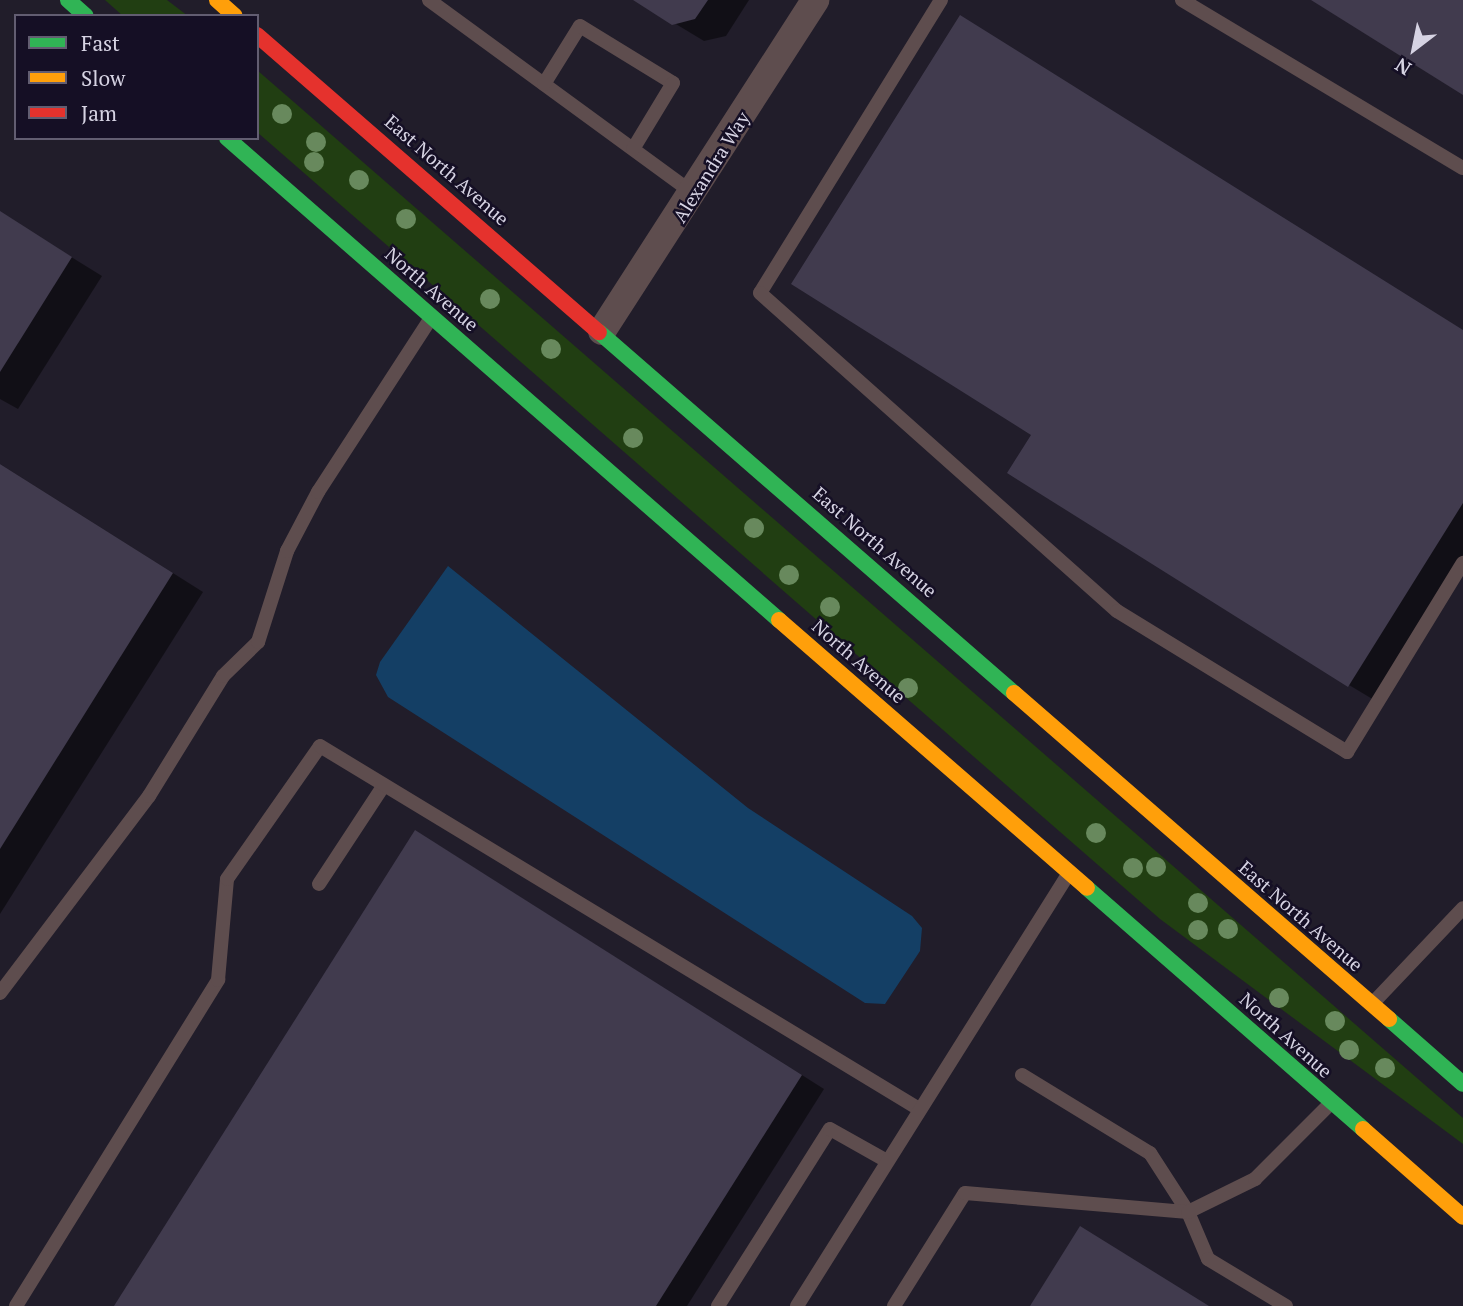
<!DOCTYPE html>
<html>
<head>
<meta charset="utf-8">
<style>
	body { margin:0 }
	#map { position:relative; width:1463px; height:1306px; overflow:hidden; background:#211d2a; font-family:"PT Serif",serif }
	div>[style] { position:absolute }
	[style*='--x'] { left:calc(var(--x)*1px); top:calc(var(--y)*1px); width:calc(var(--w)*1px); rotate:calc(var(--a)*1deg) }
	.green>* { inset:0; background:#213e12 }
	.water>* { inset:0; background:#143f65 }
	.shadow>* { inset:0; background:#0007 }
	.building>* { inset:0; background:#413b4e }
	.lane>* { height:14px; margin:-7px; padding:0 7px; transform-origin:7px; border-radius:7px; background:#5e4d4e }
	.street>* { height:28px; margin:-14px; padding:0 14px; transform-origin:14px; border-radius:14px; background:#5e4d4e }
	.fast>* { height:16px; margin:-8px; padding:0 8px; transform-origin:8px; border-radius:8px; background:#30b455 }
	.slow>* { height:16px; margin:-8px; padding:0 8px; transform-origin:8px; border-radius:8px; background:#ff9f0a }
	.jam>* { height:16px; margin:-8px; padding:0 8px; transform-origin:8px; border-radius:8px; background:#e5322d }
	.trees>* { width:20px; height:20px; margin:-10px; border-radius:50%; background:#68895d }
	span { translate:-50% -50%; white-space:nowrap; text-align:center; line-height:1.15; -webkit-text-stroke:5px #150f25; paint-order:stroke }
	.street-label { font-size:19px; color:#d6d3e3 }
	.legend { position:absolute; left:14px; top:14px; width:245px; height:126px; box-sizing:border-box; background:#150f25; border:2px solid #625d71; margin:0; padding:9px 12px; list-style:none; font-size:21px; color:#d6d3e3 }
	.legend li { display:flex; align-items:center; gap:14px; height:35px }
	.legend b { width:35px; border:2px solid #625d71 }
	.north { position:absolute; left:1379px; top:14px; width:70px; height:70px; -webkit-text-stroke:5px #150f25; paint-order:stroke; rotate:212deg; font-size:19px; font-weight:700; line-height:28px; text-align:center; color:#d6d3e3 }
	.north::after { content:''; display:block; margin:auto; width:24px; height:32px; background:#d6d3e3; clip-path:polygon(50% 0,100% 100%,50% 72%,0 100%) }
</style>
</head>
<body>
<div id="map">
	<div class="green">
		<i style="clip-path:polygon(105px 0,167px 0,188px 16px,123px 16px)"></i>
		<i style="clip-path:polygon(257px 70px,1463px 1118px,1463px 1144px,1160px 919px,257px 132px)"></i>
	</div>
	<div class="water">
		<i style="clip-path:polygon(448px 566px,748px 808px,912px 916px,922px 928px,920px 951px,885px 1004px,865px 1003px,388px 697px,376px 675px,380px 662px)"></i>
	</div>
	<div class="shadow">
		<i style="clip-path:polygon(636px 0,749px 0,726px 36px,704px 41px)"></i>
		<i style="clip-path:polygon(0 213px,102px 276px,18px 409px,0 399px)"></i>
		<i style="clip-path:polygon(1463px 331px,1463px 568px,1379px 703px,1349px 685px)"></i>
		<i style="clip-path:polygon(0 464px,203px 592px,0 914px)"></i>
		<i style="clip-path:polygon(438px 845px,824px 1089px,687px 1306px,116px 1306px)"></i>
	</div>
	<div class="building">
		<i style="clip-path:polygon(633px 0,708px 0,695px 19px,672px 25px)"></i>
		<i style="clip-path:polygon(1311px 0,1463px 0,1463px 95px)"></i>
		<i style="clip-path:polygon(960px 15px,1463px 330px,1463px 503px,1348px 687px,1007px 473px,1031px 435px,791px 284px)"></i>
		<i style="clip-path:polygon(0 211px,72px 257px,0 372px)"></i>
		<i style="clip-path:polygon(0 464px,173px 573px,0 849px)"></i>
		<i style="clip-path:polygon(415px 830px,802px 1075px,656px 1306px,114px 1306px)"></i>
		<i style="clip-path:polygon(1080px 1226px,1209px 1306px,1030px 1306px)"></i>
	</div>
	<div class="lane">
		<i style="--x:429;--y:0;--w:328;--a:36.2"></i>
		<i style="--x:941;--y:0;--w:344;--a:121.7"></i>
		<i style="--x:760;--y:293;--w:478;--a:41.7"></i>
		<i style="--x:1117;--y:611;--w:270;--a:31.5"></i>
		<i style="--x:1347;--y:752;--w:222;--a:-58.5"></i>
		<i style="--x:1182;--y:0;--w:327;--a:30.9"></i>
		<i style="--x:544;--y:84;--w:68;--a:-58.2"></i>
		<i style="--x:580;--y:26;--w:109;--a:31.5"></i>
		<i style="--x:673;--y:83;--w:77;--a:121.2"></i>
		<i style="--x:319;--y:884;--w:118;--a:-56.7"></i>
		<i style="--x:0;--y:993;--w:247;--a:-52.9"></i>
		<i style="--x:149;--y:796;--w:141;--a:-58.3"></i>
		<i style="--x:223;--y:676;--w:49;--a:-44.2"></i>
		<i style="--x:258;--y:642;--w:96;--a:-72.3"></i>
		<i style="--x:287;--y:551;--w:67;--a:-62.3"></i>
		<i style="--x:318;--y:492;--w:207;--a:-57"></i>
		<i style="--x:1372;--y:1004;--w:132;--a:-46.5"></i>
		<i style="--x:1022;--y:1075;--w:150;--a:31.4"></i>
		<i style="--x:1150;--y:1153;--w:70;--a:57.2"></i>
		<i style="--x:1188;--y:1212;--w:51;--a:66.9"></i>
		<i style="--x:1208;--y:1259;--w:91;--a:31.1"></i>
		<i style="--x:16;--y:1306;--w:384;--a:-58.2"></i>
		<i style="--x:218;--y:980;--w:101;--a:-84.9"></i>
		<i style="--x:227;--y:879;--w:162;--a:-55"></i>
		<i style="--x:320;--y:746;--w:700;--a:31.22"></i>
		<i style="--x:718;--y:1306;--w:209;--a:-57.7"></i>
		<i style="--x:830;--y:1129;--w:65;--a:29.3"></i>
		<i style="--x:797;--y:1306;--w:511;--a:-57.86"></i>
		<i style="--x:894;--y:1306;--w:133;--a:-57.9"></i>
		<i style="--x:965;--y:1193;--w:224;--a:4.9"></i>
		<i style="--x:1188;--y:1212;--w:75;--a:-26.2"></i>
		<i style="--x:1255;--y:1179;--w:106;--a:-45"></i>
	</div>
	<div class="street">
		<i style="--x:602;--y:331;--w:394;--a:-57.2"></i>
	</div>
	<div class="fast">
		<i style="--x:68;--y:0;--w:24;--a:42"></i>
		<i style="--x:227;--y:138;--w:733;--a:41.13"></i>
		<i style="--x:599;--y:332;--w:550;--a:41.02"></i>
		<i style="--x:1087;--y:888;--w:366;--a:41.1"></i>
		<i style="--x:1389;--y:1019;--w:98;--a:41.3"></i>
	</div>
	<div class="slow">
		<i style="--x:217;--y:0;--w:24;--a:42"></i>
		<i style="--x:779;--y:620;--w:408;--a:41"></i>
		<i style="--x:1014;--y:693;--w:497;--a:41"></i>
		<i style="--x:1363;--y:1129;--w:133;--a:41.3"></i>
	</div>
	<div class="jam">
		<i style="--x:257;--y:35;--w:453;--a:41"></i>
	</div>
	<div class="trees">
		<i style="left:282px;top:114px"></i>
		<i style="left:316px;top:142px"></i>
		<i style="left:314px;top:162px"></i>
		<i style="left:359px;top:180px"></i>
		<i style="left:406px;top:219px"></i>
		<i style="left:490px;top:299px"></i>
		<i style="left:551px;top:349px"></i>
		<i style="left:633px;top:438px"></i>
		<i style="left:754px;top:528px"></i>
		<i style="left:789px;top:575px"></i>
		<i style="left:830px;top:607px"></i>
		<i style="left:908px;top:688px"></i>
		<i style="left:1096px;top:833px"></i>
		<i style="left:1156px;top:867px"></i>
		<i style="left:1133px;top:868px"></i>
		<i style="left:1198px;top:903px"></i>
		<i style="left:1228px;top:929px"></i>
		<i style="left:1198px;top:930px"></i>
		<i style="left:1279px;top:998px"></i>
		<i style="left:1335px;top:1021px"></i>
		<i style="left:1349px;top:1050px"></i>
		<i style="left:1385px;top:1068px"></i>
	</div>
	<div class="street-label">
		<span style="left:711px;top:167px;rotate:-58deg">Alexandra Way</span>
		<span style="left:447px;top:170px;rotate:41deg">East North Avenue</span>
		<span style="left:432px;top:289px;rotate:41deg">North Avenue</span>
		<span style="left:875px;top:542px;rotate:41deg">East North Avenue</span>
		<span style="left:859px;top:661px;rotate:41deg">North Avenue</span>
		<span style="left:1301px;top:916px;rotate:41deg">East North Avenue</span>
		<span style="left:1286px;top:1035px;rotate:42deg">North Avenue</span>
	</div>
	<ul class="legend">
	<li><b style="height:9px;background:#30b455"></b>Fast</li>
	<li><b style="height:9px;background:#ff9f0a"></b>Slow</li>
	<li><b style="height:9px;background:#e5322d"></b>Jam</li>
	</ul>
	<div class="north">N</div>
</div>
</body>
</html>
